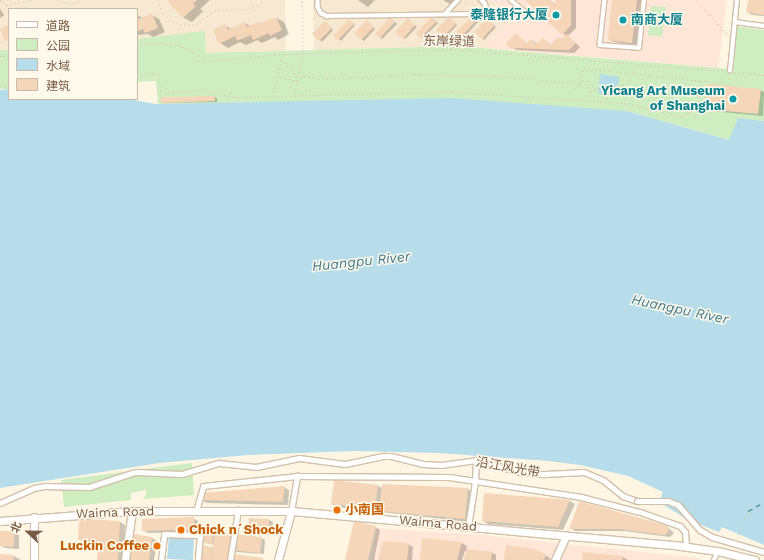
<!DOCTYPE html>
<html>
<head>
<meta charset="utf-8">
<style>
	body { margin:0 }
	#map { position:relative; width:764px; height:560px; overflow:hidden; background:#fef6e3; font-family:"Work Sans","Noto Sans SC",sans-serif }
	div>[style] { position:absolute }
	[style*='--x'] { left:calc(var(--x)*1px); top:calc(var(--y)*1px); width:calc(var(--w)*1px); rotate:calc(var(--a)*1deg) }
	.residential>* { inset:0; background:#f6e8d1 }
	.commercial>* { inset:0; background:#ffe6d6 }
	.green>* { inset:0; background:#cfedc0 }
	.water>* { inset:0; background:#b6dde9 }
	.shadow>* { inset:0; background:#0003 }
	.ferry>* { height:1px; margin-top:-0.5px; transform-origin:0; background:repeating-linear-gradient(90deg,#3f7a8d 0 5px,transparent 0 9px) }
	.building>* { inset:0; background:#f5d6b8 }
	.path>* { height:1px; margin-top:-0.5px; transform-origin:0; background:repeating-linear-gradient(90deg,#dab99b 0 1px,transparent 0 4px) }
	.roads { filter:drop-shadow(1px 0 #d2c0ab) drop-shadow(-1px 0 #d2c0ab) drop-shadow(0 1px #d2c0ab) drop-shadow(0 -1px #d2c0ab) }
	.service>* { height:3.5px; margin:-1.75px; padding:0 1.75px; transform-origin:1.75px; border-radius:1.75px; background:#fff }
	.pedestrian>* { height:5px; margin:-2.5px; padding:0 2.5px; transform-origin:2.5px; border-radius:2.5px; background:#fff }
	.minor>* { height:7px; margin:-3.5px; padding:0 3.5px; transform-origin:3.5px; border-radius:3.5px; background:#fff }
	.bridges { filter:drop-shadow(1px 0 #d2c0ab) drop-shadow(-1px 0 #d2c0ab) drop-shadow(0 1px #d2c0ab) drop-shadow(0 -1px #d2c0ab) }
	.pedestrian-bridge>* { height:5px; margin:-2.5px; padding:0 2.5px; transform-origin:2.5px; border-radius:2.5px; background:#fff }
	.dots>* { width:11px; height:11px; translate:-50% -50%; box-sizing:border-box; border:2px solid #fff9eb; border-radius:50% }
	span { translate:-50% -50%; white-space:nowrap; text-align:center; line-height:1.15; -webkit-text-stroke:3px #fff9eb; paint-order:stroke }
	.culture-label { font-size:13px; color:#0d838f; font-weight:700 }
	.right { translate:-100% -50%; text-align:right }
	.left { translate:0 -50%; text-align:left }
	.street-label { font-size:13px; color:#785c47 }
	.food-label { font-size:13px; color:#c56008; font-weight:700 }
	.water-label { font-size:14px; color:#3f7a8d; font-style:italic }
	.legend { position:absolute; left:8px; top:8px; width:130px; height:92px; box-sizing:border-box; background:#fff9eb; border:1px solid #c9baa9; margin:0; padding:5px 7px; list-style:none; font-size:12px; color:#785c47 }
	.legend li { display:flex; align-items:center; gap:8px; height:20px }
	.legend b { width:20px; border:1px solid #c9baa9 }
	.north { position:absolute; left:8px; top:512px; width:40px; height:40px; -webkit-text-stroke:3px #fff9eb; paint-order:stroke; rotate:292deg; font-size:11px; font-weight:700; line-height:16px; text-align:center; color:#785c47 }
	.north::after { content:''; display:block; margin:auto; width:14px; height:18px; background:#785c47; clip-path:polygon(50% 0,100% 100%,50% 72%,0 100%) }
</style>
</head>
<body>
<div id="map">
	<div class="residential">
		<i style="clip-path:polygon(0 0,285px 0,286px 51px,206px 53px,205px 32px,137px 39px,137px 9px,9px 9px,9px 50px,0 50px)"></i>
		<i style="clip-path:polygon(313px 0,491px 0,510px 19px,484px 48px,455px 46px,314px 50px)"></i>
	</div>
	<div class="commercial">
		<i style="clip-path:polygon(491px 0,727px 0,718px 68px,484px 48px,510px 19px)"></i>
		<i style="clip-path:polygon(377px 528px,481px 535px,700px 558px,699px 560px,371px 560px)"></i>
	</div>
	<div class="green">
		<i style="clip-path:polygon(651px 6px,666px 7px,662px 37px,648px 35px)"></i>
		<i style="clip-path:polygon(735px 26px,764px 30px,764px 121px,738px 118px,730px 140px,627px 111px,265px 102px,158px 104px,156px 81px,137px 82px,137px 39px,205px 31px,206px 53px,455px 46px,730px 69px)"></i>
		<i style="clip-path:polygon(0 50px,9px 50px,9px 89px,0 89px)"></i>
		<i style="clip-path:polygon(192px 463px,194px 495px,143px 499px,146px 495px,146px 490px,131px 493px,131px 500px,64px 507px,61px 480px)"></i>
	</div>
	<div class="water">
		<i style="clip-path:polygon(600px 74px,619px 77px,619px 83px,607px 96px,598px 93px)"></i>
		<i style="clip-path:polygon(9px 89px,9px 99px,128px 99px,156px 104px,451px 98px,627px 111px,729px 140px,738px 118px,764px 121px,764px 545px,722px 527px,719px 532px,688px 520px,659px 502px,663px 492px,628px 476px,580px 465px,549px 461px,438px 453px,355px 451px,248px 455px,159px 463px,0 488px,0 90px)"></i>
		<i style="clip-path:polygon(169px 537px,194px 539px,193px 560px,167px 559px)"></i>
	</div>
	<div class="shadow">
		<i style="clip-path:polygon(171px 0,210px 0,200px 9px,203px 11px,192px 22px,184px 18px,169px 2px)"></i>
		<i style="clip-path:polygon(358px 0,375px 0,368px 7px)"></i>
		<i style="clip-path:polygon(443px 0,457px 0,452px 5px)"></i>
		<i style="clip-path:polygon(526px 0,550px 0,557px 6px,557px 0,576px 0,576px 28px,568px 36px,580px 47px,574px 53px,517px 50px,511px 47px,516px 35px,527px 44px,531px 40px,538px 44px,543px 39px,551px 45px,559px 38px,562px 40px,566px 36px)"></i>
		<i style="clip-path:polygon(613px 0,642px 0,637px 45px,614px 42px,609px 39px)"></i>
		<i style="clip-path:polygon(749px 0,764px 0,764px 16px,752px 15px,747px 12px)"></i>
		<i style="clip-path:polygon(0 9px,4px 15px,0 18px)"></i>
		<i style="clip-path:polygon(137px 15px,143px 18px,152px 15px,159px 19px,165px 32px,153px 37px,148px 34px,137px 35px)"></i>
		<i style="clip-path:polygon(276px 18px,284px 22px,289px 34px,278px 40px,275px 37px,262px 43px,257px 40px,246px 45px,240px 42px,228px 48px,220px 43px,225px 26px,232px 29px,245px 23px,250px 26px,258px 23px,261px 24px)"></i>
		<i style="clip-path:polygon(474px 18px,478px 22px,464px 37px,462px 36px)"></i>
		<i style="clip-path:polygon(433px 19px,438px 23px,423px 38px,421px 37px,417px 33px)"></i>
		<i style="clip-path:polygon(451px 19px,457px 25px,446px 37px,438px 30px)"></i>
		<i style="clip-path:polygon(393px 20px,397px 24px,382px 39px,380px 37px)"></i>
		<i style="clip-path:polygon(487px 20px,496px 27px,484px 40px,482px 38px)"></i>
		<i style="clip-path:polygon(410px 21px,417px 27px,405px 39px,403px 38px)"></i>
		<i style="clip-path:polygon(351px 22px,355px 25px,341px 41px,339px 39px)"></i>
		<i style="clip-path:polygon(327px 23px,333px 30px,322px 42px,313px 34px)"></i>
		<i style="clip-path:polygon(369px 23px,375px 29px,364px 41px,355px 33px)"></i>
		<i style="clip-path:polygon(760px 90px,764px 92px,763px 116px,711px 111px,706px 108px)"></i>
		<i style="clip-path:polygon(215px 97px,217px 98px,217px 102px,162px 103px,162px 98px)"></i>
		<i style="clip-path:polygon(335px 481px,378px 486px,382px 488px,383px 485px,468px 489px,473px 492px,470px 522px,337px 507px,332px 504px)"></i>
		<i style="clip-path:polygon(284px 487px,289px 490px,288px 505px,207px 503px,199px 499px)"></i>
		<i style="clip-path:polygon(485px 495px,570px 501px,575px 504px,563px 530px,488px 524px,483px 521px)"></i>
		<i style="clip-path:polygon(193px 518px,198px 521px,199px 532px,148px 533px,143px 530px)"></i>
		<i style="clip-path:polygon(250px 520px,269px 520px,273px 522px,272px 535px,253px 534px,249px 532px)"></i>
		<i style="clip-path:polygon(120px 522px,125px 525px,123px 560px,99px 560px,99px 543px,84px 542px,79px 539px)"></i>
		<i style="clip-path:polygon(665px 525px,674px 533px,670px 537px,625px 531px,575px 531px,570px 528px)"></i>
		<i style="clip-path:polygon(375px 527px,380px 530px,374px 560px,346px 560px)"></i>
		<i style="clip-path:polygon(203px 529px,235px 538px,261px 538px,265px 540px,264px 554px,237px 552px,232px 549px,230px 560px,199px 560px,211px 548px,213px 549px,214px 545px,201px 542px)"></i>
		<i style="clip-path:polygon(0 532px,14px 532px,19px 535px,19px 549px,5px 548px,0 545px)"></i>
		<i style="clip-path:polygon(152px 538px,157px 541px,154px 560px,130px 560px)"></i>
		<i style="clip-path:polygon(423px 539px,462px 543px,467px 546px,466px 550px,491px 552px,496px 555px,496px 560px,465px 560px,467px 551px,465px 551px,462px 560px,421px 560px)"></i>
		<i style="clip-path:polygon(408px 544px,413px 547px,412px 560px,380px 560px)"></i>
		<i style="clip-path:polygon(584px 553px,623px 557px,628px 560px,583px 560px)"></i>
		<i style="clip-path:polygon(545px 555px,550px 558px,550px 560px,505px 560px)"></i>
		<i style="clip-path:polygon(14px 556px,21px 560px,1px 560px)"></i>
	</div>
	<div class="ferry">
		<i style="--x:748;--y:511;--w:18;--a:-29"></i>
	</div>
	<div class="building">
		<i style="clip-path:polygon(170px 0,197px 0,193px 4px,196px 6px,183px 18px,168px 2px)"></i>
		<i style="clip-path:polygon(525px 0,550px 0,556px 6px,556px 0,571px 0,571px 25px,562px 35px)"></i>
		<i style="clip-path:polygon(612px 0,637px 0,632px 43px,608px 40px)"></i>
		<i style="clip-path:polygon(748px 0,764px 0,764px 15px,746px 12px)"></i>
		<i style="clip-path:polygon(152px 13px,158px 28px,145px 33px,143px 29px,137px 32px,137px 15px,139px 19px)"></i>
		<i style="clip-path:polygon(472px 16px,477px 20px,461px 37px,456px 32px)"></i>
		<i style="clip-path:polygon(276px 17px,282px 30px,270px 36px,269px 33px,253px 40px,251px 35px,237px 41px,235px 36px,219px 44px,213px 30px,225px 24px,228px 30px,245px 22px,247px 27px,258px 22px,259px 24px)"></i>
		<i style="clip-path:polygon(390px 17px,395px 22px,380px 38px,375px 34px)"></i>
		<i style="clip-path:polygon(431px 17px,436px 22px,420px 38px,416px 33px)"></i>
		<i style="clip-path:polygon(449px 17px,456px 24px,443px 37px,436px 30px)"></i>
		<i style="clip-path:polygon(408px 18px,415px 25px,403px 39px,395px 32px)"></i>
		<i style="clip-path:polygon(349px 19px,354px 24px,338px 40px,333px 36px)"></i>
		<i style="clip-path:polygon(487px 19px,494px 26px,482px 39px,474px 32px)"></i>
		<i style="clip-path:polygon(367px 20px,374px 27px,361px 40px,354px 33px)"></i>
		<i style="clip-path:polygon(325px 21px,332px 28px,319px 41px,312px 34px)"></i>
		<i style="clip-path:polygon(9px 25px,9px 40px,5px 41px,0 29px)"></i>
		<i style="clip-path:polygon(516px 33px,526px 44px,531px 39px,536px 44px,543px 38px,550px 45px,558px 37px,561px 40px,566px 34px,576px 43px,569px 50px,510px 48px,506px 43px)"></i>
		<i style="clip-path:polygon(707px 84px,761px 89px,758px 114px,704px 109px)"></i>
		<i style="clip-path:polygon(215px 96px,215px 101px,161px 103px,161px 97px)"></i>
		<i style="clip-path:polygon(334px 480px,378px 485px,375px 510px,331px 504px)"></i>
		<i style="clip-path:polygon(382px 484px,468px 488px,465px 519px,379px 511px)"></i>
		<i style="clip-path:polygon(285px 486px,283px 502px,199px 500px,197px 498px,197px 495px,200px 493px)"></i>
		<i style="clip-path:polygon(484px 493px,560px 499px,570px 500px,558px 527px,482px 521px)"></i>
		<i style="clip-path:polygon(579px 501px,665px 525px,669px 528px,668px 532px,665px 535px,619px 529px,569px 529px)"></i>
		<i style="clip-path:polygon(194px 517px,194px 529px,142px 531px,142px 519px)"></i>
		<i style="clip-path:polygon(249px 518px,269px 519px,269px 533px,248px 533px)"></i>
		<i style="clip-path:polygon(79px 519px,120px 521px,118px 560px,97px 560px,98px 541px,78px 540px)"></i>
		<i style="clip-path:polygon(354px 521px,376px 526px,368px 560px,345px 560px)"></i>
		<i style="clip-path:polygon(202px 528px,214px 530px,212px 544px,200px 542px)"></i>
		<i style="clip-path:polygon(0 531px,14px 531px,14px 547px,0 546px)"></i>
		<i style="clip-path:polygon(215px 532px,231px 534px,227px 560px,210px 560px)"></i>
		<i style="clip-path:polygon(133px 534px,152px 537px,149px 560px,129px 560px)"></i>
		<i style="clip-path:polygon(234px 534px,262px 537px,260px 553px,232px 550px)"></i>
		<i style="clip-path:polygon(422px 538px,462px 542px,457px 560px,420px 560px)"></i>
		<i style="clip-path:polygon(383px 541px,409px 543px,407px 560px,378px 560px)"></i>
		<i style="clip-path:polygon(200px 545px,212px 547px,210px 560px,198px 560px)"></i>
		<i style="clip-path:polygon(506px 545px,534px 549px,546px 554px,544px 560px,504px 560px)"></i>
		<i style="clip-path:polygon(467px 549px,492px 552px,491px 560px,464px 560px)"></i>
		<i style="clip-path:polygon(583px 552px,611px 555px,623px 556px,622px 560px,582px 560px)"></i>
		<i style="clip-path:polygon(0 554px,14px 555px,14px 560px,0 560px)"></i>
		<i style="clip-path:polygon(232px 554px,263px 558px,263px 560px,232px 560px)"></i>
	</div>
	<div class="path">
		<i style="--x:0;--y:0;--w:9;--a:36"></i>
		<i style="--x:7;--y:5;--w:25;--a:-12"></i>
		<i style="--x:57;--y:0;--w:12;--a:14"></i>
		<i style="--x:69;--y:3;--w:7;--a:0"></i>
		<i style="--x:76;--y:3;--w:6;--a:-31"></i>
		<i style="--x:158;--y:0;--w:15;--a:70"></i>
		<i style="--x:163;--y:14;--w:8;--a:45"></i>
		<i style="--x:169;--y:20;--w:12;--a:20"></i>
		<i style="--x:180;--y:24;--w:12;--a:5"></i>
		<i style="--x:192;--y:25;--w:9;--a:-18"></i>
		<i style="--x:201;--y:22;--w:13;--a:-42"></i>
		<i style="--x:211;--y:13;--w:8;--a:-23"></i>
		<i style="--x:218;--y:10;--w:27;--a:-2"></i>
		<i style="--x:245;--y:9;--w:14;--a:-17"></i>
		<i style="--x:258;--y:5;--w:7;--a:-45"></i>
		<i style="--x:696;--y:0;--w:49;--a:47.5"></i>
		<i style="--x:137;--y:45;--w:25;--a:-5"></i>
		<i style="--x:162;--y:43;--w:16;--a:7"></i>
		<i style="--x:178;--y:45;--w:36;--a:27"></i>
		<i style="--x:210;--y:61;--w:72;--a:-5.6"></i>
		<i style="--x:282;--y:54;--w:169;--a:-1.7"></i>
		<i style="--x:451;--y:49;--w:276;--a:4.6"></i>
		<i style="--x:0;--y:56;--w:9;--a:0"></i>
		<i style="--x:281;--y:60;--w:14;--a:39"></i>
		<i style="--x:292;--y:69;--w:11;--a:63"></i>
		<i style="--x:735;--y:72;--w:29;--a:6"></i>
		<i style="--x:137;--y:75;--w:22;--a:-3"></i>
		<i style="--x:159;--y:74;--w:19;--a:84"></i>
		<i style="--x:161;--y:93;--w:40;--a:-4.3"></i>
		<i style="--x:201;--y:90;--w:34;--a:12"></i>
		<i style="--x:234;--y:97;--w:219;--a:-1.3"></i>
		<i style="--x:453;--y:92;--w:171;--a:3.7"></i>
		<i style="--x:624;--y:103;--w:58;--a:12.8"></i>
		<i style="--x:681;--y:116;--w:18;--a:-22"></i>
		<i style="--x:698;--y:109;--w:28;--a:-84"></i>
		<i style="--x:701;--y:81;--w:28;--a:4"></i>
		<i style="--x:729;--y:83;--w:7;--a:-90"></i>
		<i style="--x:277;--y:76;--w:21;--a:14"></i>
		<i style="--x:297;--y:81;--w:28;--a:-77"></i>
		<i style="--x:303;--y:54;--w:54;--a:-91.1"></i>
		<i style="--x:0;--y:86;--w:9;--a:0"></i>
		<i style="--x:575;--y:88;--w:11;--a:-45"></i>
		<i style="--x:583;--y:80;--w:14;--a:56"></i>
		<i style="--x:591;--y:92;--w:10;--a:-29"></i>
		<i style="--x:600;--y:87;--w:13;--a:58"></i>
		<i style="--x:607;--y:98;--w:18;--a:-47"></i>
		<i style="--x:619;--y:85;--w:8;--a:-7"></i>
		<i style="--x:627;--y:84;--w:13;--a:-63"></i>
		<i style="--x:273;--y:96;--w:42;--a:-77.6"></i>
		<i style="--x:295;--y:97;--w:16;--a:-83"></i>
		<i style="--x:297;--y:81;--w:10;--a:-37"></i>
		<i style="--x:305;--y:75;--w:15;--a:16"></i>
		<i style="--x:319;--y:79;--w:102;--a:-2.8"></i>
		<i style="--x:421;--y:74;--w:73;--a:1.6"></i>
		<i style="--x:494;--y:76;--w:85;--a:4.7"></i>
		<i style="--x:579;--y:83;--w:16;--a:-72"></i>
		<i style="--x:584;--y:68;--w:118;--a:6.3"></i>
		<i style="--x:737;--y:538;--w:29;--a:-68"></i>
	</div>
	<div class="roads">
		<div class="service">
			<i style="--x:318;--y:0;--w:7;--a:90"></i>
			<i style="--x:318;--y:7;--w:7;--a:63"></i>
			<i style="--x:321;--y:13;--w:7;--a:27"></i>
			<i style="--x:327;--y:16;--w:150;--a:-0.8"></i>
			<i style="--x:477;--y:14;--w:6;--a:-9"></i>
			<i style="--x:483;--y:13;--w:5;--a:-53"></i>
			<i style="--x:486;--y:9;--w:5;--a:-101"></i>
			<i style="--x:485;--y:4;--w:6;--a:-135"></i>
			<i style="--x:511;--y:0;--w:17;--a:40"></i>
			<i style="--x:605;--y:0;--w:45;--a:96.3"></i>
			<i style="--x:600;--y:45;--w:39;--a:4"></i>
			<i style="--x:639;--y:48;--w:48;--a:-84.1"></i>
			<i style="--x:445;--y:14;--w:19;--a:-47"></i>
			<i style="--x:735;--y:22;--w:29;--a:8"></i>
			<i style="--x:730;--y:71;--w:71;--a:-84.4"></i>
			<i style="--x:714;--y:560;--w:10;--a:-66"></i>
		</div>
		<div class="pedestrian">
			<i style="--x:0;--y:503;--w:37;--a:-24"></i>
			<i style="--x:34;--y:488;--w:10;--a:-11"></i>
			<i style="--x:44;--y:486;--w:45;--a:1.3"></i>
			<i style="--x:89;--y:487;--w:48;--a:-18.1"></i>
			<i style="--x:135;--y:472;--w:47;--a:2.4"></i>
			<i style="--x:182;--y:474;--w:39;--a:-17"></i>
			<i style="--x:219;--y:463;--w:37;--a:6"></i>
			<i style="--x:256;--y:467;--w:44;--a:-11.8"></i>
			<i style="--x:299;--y:458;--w:46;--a:7.4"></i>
			<i style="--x:345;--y:464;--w:40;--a:-12"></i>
			<i style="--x:384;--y:456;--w:7;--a:0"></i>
			<i style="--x:391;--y:456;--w:32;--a:14"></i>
			<i style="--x:422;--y:464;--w:19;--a:3"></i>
			<i style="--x:441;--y:465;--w:35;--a:-8"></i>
			<i style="--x:476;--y:460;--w:46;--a:15.3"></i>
			<i style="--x:520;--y:472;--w:25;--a:5"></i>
			<i style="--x:545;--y:474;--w:39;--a:-3"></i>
			<i style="--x:584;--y:472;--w:21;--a:23"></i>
			<i style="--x:603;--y:480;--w:26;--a:39"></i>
			<i style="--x:623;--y:496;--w:15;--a:20"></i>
			<i style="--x:196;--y:511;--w:26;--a:-74"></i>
			<i style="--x:203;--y:486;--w:95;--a:-6.1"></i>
			<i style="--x:297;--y:476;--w:152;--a:0.4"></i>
			<i style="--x:449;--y:477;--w:134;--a:8.6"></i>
			<i style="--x:581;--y:497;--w:61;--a:14.3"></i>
			<i style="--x:640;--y:512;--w:42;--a:19.3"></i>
			<i style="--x:680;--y:526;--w:8;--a:50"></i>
			<i style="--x:685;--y:532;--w:14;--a:86"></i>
			<i style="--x:291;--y:511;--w:36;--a:-80"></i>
			<i style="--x:468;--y:527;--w:47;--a:-81.3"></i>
			<i style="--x:475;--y:481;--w:21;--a:-87"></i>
			<i style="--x:161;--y:560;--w:26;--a:-83"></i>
			<i style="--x:164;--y:534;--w:36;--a:2"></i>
			<i style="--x:200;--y:535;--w:25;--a:95"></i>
			<i style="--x:230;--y:560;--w:51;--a:-80.9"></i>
		</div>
		<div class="minor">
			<i style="--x:0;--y:521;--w:132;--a:-4.3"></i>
			<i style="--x:132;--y:511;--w:159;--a:0"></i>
			<i style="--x:291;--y:511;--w:392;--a:5.1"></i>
			<i style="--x:681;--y:546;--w:37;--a:8"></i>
			<i style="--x:718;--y:551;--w:38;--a:14"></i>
			<i style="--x:34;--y:560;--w:43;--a:-90"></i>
			<i style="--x:125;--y:560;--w:49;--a:-81.9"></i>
			<i style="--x:278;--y:560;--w:51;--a:-75.1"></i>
			<i style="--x:555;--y:560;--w:27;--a:-66"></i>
		</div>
	</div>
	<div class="bridges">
		<div class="pedestrian-bridge">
			<i style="--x:637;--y:501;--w:31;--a:0"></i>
			<i style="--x:668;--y:501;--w:11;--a:22"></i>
			<i style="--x:678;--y:505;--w:33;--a:49"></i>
			<i style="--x:700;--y:530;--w:14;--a:30"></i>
			<i style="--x:712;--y:537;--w:54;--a:16.1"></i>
		</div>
	</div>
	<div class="dots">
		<i style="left:556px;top:15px;background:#0f9aa8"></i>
		<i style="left:623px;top:20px;background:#0f9aa8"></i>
		<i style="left:733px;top:99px;background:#0f9aa8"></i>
		<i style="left:337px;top:510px;background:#e8710a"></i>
		<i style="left:181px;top:530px;background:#e8710a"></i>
		<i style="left:157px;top:546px;background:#e8710a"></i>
	</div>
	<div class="culture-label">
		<span class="right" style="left:548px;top:15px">泰隆银行大厦</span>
		<span class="left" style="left:631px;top:20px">南商大厦</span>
		<span class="right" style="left:725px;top:99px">Yicang Art Museum<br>of Shanghai</span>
	</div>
	<div class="street-label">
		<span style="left:449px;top:42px;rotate:1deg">东岸绿道</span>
		<span style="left:508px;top:468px;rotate:10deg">沿江风光带</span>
		<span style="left:115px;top:513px;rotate:-2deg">Waima Road</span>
		<span style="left:438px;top:524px;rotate:5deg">Waima Road</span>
	</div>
	<div class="food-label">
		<span class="left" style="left:345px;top:510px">小南国</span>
		<span class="left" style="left:189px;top:530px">Chick n´Shock</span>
		<span class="right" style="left:149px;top:546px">Luckin Coffee</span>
	</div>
	<div class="water-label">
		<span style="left:361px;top:261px;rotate:-6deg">Huangpu River</span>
		<span style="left:680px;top:309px;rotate:12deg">Huangpu River</span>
	</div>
	<ul class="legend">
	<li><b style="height:5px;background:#fff"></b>道路</li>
	<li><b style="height:11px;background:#cfedc0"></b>公园</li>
	<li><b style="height:11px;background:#b6dde9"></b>水域</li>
	<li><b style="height:11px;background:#f5d6b8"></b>建筑</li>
	</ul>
	<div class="north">北</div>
</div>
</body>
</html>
